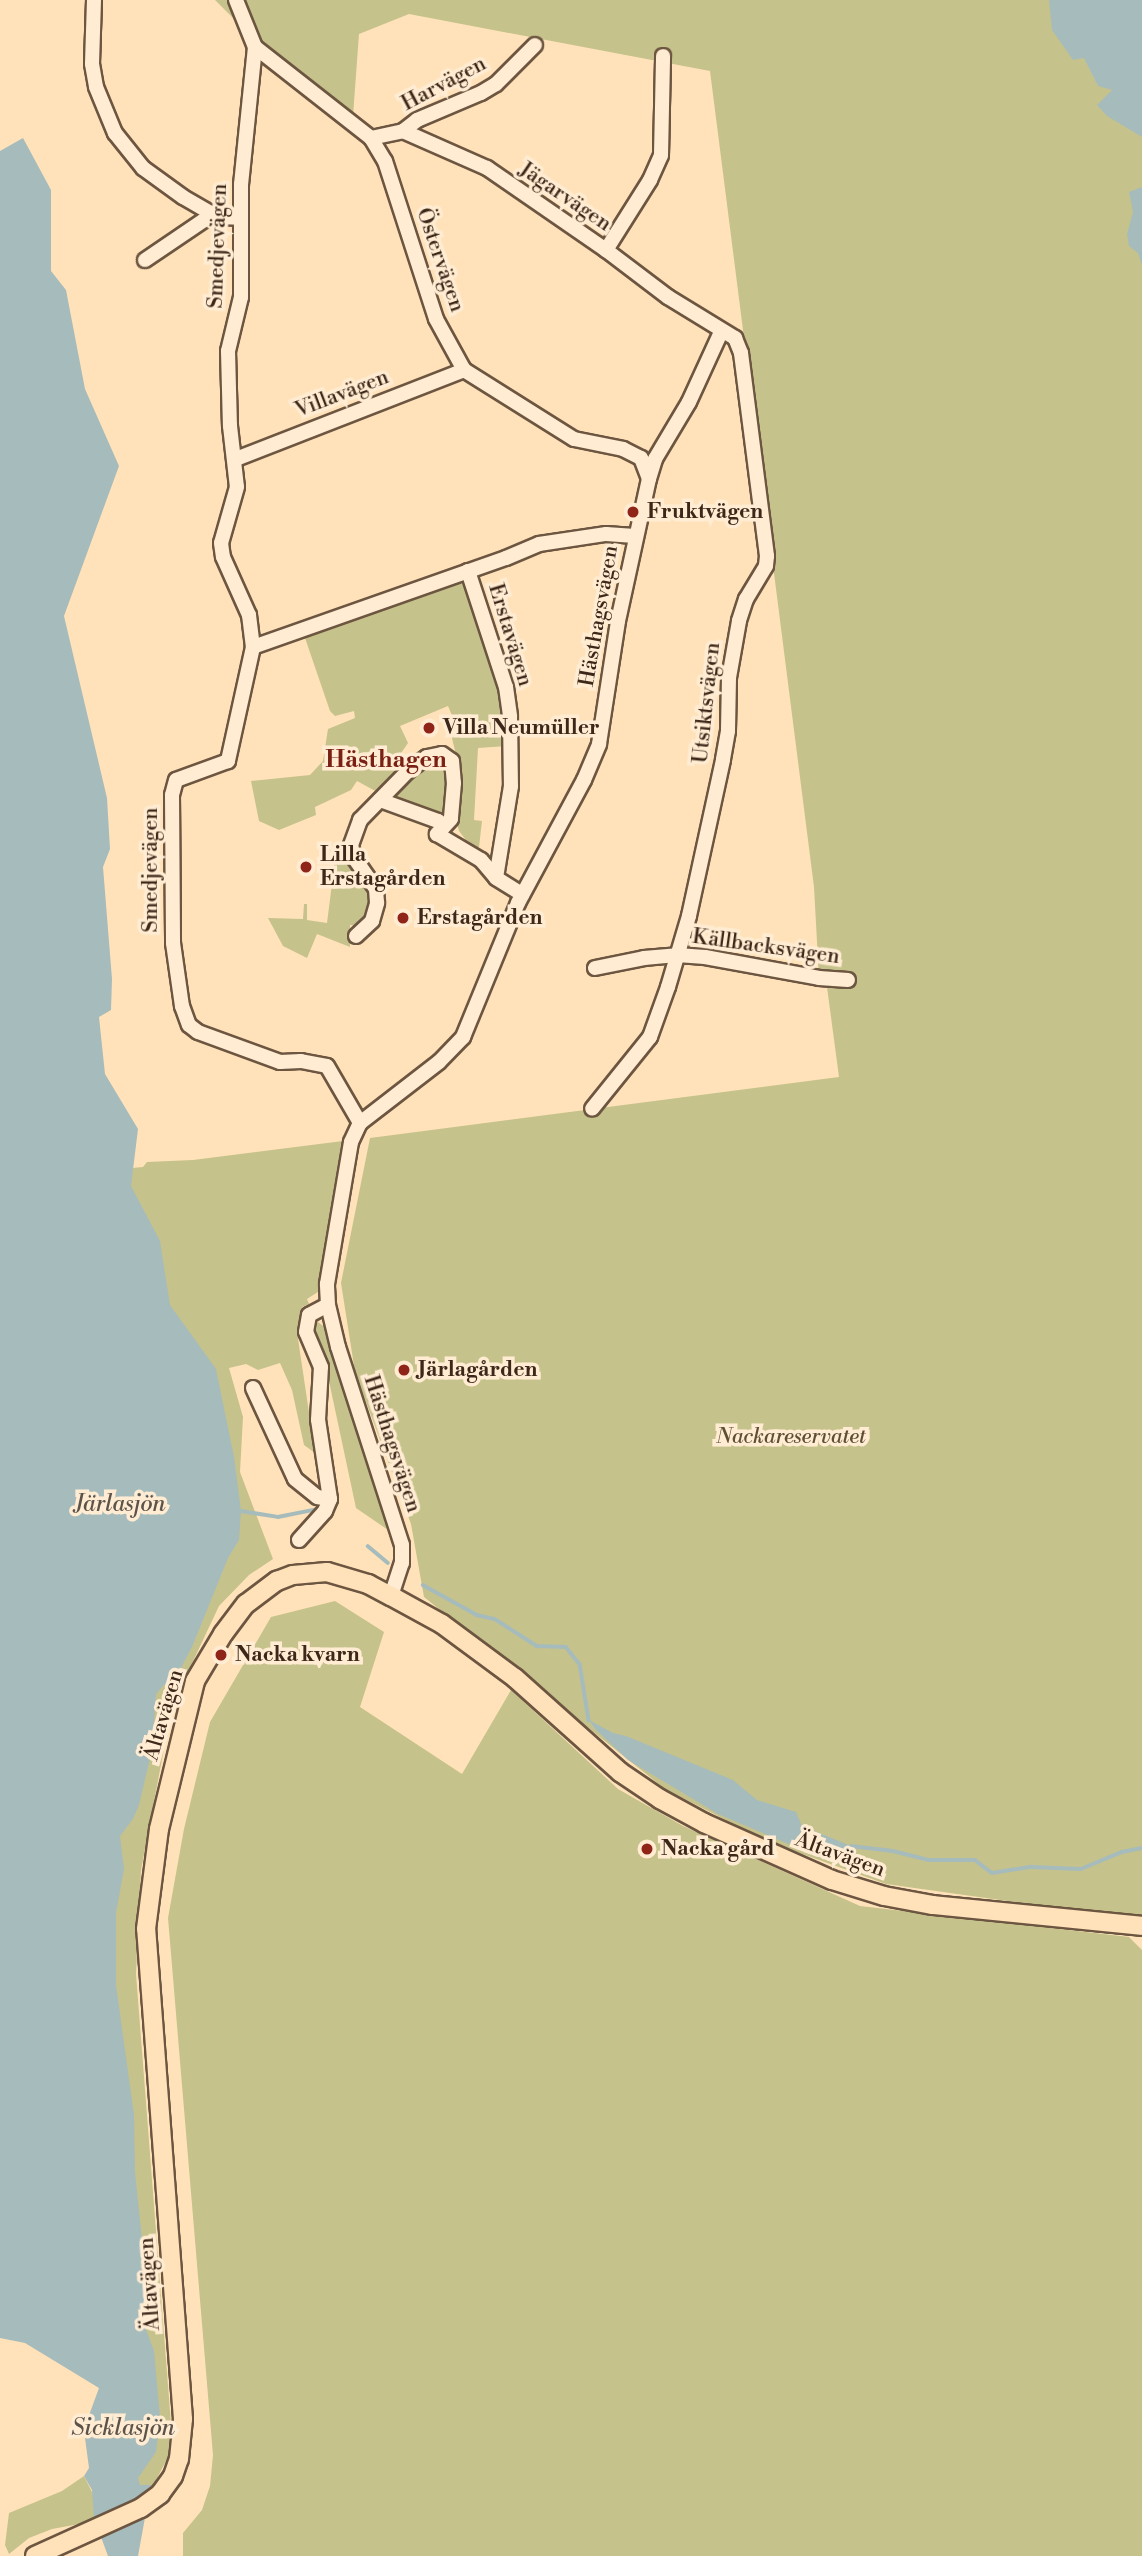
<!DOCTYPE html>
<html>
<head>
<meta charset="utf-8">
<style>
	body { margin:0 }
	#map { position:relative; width:1142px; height:2556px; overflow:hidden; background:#ffe2b9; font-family:"Libre Bodoni",serif }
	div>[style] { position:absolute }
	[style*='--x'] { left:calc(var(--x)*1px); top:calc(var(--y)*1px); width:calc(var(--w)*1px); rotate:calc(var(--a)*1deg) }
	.green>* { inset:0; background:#c6c28b }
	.water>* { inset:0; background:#a6bbbb }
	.stream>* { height:3.5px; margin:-1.75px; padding:0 1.75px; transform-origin:1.75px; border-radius:1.75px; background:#a6bbbb }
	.roads { filter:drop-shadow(2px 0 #6d5641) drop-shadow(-2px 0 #6d5641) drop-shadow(0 2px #6d5641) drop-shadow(0 -2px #6d5641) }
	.minor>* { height:14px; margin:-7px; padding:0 7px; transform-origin:7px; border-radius:7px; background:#ffecd2 }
	.major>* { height:18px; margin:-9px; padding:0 9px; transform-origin:9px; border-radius:9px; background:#ffe2b9 }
	.dots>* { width:19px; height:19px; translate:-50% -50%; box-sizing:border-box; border:4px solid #ffecd2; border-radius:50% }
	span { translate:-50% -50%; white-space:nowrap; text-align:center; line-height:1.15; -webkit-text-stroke:7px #ffecd2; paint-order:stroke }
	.street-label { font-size:21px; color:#3c2719 }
	.poi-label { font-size:21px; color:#3c2719; font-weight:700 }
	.left { translate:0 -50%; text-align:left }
	.park-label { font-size:21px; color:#5e4e36; font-style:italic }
	.water-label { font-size:23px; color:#5c534a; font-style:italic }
	.quarter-label { font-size:24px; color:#7a1f14; font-weight:700 }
</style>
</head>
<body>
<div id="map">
	<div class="green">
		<i style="clip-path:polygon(215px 0,1142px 0,1142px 1917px,1122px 1917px,886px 1884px,769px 1842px,665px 1789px,424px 1597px,411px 1524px,355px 1372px,341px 1283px,370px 1138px,839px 1077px,827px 987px,819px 978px,814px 887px,710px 71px,409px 14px,359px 34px,353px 116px,238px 23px)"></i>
		<i style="clip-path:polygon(453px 582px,467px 585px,494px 664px,504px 707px,507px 746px,478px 748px,474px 820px,482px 821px,479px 847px,473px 849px,459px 831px,456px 819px,458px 763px,451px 734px,458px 730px,448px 706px,400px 726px,408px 743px,399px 756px,408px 762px,379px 793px,357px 781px,351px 790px,315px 807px,316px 815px,279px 830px,259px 821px,251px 781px,310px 775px,323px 761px,328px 729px,355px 718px,354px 711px,335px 716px,330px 711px,304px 635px)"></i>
		<i style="clip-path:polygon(432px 760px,447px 761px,447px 818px,391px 798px,391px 794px)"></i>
		<i style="clip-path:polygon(337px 844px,347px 844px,372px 888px,372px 914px,357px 926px,350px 925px,350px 947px,317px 934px,307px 958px,283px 946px,268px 918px,303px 919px,304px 904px,307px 904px,307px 920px,327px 923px)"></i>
		<i style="clip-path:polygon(343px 1141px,318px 1292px,307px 1299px,309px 1304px,302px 1307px,297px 1332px,315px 1453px,304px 1445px,292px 1390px,280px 1363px,258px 1370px,246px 1364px,229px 1368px,243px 1417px,240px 1472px,273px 1559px,249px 1575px,219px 1606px,186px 1676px,171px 1712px,141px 1870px,136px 1974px,172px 2437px,169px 2455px,152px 2488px,109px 2512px,0 1175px,132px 1168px,143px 1167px,147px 1162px,193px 1160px)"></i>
		<i style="clip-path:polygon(318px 1322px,327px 1329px,331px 1341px,391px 1532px,356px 1508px,326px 1367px,320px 1341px,311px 1334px,314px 1323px)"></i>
		<i style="clip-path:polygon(335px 1601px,384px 1632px,360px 1707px,462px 1774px,511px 1690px,618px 1789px,683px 1826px,860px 1906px,1129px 1937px,1142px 1950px,1142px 2556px,183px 2556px,183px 2533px,202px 2510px,210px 2486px,213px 2455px,168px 1918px,184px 1829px,210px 1722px,271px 1617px)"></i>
		<i style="clip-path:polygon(84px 2476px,94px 2496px,94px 2518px,90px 2522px,52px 2529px,29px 2538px,9px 2554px,5px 2545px,9px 2513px,62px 2491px)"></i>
	</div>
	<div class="water">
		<i style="clip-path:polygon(1049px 0,1142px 0,1142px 137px,1107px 116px,1097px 105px,1112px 90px,1098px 86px,1084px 58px,1073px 60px,1052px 30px)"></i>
		<i style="clip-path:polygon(23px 138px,51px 190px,51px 271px,66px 290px,85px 389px,119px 466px,64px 616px,107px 798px,110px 849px,103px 867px,112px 979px,111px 1010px,99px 1017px,105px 1074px,138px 1129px,131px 1186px,160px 1241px,170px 1305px,216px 1369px,234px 1457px,241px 1511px,239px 1540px,228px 1558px,192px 1647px,174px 1681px,164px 1685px,156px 1694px,152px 1750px,139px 1805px,133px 1819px,120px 1836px,124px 1869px,116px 1913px,116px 1985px,134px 2115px,135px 2172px,148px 2297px,148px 2314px,144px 2324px,154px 2351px,160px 2417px,156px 2452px,138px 2478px,140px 2485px,151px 2485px,138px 2556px,108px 2556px,94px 2518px,92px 2490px,84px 2476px,89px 2468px,85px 2438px,88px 2418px,99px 2388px,25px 2343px,0 2338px,0 151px)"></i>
		<i style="clip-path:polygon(1142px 187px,1142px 265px,1138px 253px,1129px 246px,1127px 234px,1133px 212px,1129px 192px)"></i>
		<i style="clip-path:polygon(589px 1720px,613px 1733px,626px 1736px,733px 1780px,757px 1800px,796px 1812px,802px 1826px,851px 1846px,857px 1856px,854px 1860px,834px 1861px,819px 1857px,718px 1814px,628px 1760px,595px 1729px)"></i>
	</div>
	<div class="stream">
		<i style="--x:241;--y:1511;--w:37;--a:9"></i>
		<i style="--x:278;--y:1517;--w:41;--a:-11.3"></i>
		<i style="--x:368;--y:1546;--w:26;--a:40"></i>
		<i style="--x:423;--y:1585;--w:62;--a:29.1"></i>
		<i style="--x:477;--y:1615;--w:18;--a:13"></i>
		<i style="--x:495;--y:1619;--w:50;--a:32.7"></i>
		<i style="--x:537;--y:1646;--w:29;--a:2"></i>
		<i style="--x:566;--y:1647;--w:22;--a:51"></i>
		<i style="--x:580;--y:1664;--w:57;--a:80.9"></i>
		<i style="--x:851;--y:1846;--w:42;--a:6.8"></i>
		<i style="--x:893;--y:1851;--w:36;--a:14"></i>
		<i style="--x:928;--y:1860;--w:47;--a:0"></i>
		<i style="--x:975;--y:1860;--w:21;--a:37"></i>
		<i style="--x:992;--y:1873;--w:39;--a:-9"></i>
		<i style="--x:1031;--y:1867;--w:50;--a:2.3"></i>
		<i style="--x:1081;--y:1869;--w:44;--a:-22.5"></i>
		<i style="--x:1122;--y:1852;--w:20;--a:-11"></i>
	</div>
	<div class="roads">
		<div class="minor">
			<i style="--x:94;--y:0;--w:64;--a:91.8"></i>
			<i style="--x:92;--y:64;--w:23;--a:80"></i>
			<i style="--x:96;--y:87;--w:50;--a:67.6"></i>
			<i style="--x:115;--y:133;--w:45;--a:51.3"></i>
			<i style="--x:143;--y:168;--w:49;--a:35.9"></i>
			<i style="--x:183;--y:197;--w:39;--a:30"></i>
			<i style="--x:217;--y:217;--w:23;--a:2"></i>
			<i style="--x:236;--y:0;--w:51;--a:68"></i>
			<i style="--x:255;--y:47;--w:147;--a:38.1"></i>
			<i style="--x:371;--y:138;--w:27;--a:59"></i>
			<i style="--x:385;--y:161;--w:166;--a:72.1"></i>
			<i style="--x:436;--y:319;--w:58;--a:61.2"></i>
			<i style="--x:464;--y:370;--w:130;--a:32.1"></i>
			<i style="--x:574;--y:439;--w:50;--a:11.5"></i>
			<i style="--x:623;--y:449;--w:20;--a:27"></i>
			<i style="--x:641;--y:458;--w:22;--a:69"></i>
			<i style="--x:255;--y:47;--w:138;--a:95.8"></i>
			<i style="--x:241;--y:184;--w:113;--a:90"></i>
			<i style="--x:241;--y:297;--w:56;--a:103.5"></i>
			<i style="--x:228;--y:351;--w:75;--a:88.5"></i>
			<i style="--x:230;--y:426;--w:61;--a:83.5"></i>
			<i style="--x:237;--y:487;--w:58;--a:105.9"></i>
			<i style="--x:221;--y:543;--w:14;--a:82"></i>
			<i style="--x:223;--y:557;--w:64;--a:65.9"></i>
			<i style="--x:249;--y:615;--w:32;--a:83"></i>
			<i style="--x:253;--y:647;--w:117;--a:102.4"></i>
			<i style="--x:228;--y:761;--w:55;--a:159.9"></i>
			<i style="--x:176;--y:780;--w:16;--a:105"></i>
			<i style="--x:172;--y:795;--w:148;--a:89.6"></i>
			<i style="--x:173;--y:943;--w:64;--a:81.9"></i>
			<i style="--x:182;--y:1006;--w:20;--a:70"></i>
			<i style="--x:189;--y:1025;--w:11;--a:38"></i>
			<i style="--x:198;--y:1032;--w:87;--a:20.1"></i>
			<i style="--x:280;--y:1062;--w:21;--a:-3"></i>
			<i style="--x:301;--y:1061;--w:26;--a:11"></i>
			<i style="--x:327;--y:1066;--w:66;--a:59.9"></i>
			<i style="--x:403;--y:131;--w:18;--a:-38"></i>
			<i style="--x:417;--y:120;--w:69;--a:-22.9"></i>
			<i style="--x:481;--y:93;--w:17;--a:-31"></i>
			<i style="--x:496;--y:84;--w:55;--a:-45"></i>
			<i style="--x:371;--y:138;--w:33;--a:-12"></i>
			<i style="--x:403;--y:131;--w:92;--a:23.8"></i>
			<i style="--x:487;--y:168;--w:145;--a:34.6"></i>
			<i style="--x:606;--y:250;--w:78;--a:37.2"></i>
			<i style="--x:668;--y:297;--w:79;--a:31.5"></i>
			<i style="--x:735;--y:338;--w:16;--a:68"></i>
			<i style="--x:741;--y:353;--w:205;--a:82.7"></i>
			<i style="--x:767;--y:556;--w:10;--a:96"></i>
			<i style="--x:766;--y:566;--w:39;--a:121"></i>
			<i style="--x:746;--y:599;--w:23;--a:108"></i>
			<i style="--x:739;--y:621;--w:58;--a:100"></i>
			<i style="--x:729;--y:678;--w:53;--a:91.1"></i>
			<i style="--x:728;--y:731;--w:29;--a:100"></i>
			<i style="--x:723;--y:760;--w:160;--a:102.3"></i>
			<i style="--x:689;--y:916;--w:74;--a:106.5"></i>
			<i style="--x:668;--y:987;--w:53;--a:109.8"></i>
			<i style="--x:650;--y:1037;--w:92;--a:128.9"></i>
			<i style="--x:606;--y:250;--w:83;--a:-57.8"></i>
			<i style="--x:650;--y:180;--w:27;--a:-66"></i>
			<i style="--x:661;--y:155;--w:99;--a:-88.8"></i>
			<i style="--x:145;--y:260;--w:82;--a:-34.1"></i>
			<i style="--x:236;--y:459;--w:245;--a:-21.3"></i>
			<i style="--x:468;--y:571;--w:122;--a:71.9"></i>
			<i style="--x:506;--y:687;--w:30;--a:82"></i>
			<i style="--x:510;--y:717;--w:69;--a:89.2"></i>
			<i style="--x:511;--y:786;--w:93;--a:99.3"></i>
			<i style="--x:496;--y:878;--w:31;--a:32"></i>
			<i style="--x:253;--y:647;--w:268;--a:-19.4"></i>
			<i style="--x:506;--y:558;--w:36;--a:-23"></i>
			<i style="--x:539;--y:544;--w:68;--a:-8.5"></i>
			<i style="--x:606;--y:534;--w:29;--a:4"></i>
			<i style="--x:380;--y:800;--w:62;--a:19.9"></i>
			<i style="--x:438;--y:821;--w:8;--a:45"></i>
			<i style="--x:356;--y:936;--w:22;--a:-43"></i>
			<i style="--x:372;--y:921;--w:19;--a:-74"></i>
			<i style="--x:377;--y:903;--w:14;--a:-94"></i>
			<i style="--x:376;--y:889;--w:38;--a:-125"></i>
			<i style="--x:354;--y:858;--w:13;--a:-103"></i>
			<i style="--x:351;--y:845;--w:27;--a:-70"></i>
			<i style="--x:360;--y:820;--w:67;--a:-45.6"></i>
			<i style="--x:407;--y:772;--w:25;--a:-37"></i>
			<i style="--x:427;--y:757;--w:15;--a:-11"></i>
			<i style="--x:442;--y:754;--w:12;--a:35"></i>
			<i style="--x:452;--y:761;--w:22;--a:85"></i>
			<i style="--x:454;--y:783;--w:36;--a:95"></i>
			<i style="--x:451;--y:819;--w:21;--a:133"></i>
			<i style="--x:437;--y:834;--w:51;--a:30.6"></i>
			<i style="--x:481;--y:860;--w:23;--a:50"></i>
			<i style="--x:595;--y:968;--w:50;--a:-11.5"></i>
			<i style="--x:644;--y:958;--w:33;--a:-5"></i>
			<i style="--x:677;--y:955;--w:28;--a:4"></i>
			<i style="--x:705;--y:957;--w:116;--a:10.4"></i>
			<i style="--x:819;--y:978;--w:29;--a:4"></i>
			<i style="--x:253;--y:1388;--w:100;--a:65.2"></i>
			<i style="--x:295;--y:1479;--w:28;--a:39"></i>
			<i style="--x:317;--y:1497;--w:13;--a:9"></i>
			<i style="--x:299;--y:1540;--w:39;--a:-48"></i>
			<i style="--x:325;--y:1511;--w:13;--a:-67"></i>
			<i style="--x:330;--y:1499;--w:80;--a:-98.6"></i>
			<i style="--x:318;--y:1420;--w:53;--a:-86.8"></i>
			<i style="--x:321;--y:1367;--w:38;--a:-113"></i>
			<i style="--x:306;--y:1332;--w:17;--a:-80"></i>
			<i style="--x:309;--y:1315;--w:21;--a:-28"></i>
			<i style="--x:391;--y:1596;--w:35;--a:-72"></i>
			<i style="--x:402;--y:1563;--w:18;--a:-90"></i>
			<i style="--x:402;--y:1545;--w:208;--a:-107.9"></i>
			<i style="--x:338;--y:1347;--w:43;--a:-103.4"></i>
			<i style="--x:328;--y:1305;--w:21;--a:-93"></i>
			<i style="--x:327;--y:1284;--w:144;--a:-80.4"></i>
			<i style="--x:351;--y:1142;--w:21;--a:-65"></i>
			<i style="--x:360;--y:1123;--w:100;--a:-37.7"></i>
			<i style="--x:439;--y:1062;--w:35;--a:-46"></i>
			<i style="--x:463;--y:1037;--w:145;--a:-67.7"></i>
			<i style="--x:518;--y:903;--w:140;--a:-61.8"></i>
			<i style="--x:584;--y:780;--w:39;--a:-67"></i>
			<i style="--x:599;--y:744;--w:124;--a:-81.2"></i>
			<i style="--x:618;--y:621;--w:145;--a:-77.7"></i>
			<i style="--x:649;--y:479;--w:21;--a:-73"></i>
			<i style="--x:655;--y:459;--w:66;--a:-59.2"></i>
			<i style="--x:689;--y:402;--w:77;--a:-65.4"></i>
		</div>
		<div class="major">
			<i style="--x:35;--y:2556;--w:116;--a:-24.4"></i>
			<i style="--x:141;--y:2508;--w:24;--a:-36"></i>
			<i style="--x:160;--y:2494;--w:22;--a:-54"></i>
			<i style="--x:173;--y:2476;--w:18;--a:-71"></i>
			<i style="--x:179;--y:2459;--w:40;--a:-84.3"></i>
			<i style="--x:183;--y:2419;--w:491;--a:-94.3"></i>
			<i style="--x:146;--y:1929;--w:101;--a:-82.6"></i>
			<i style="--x:159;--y:1829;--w:152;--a:-76.3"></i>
			<i style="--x:195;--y:1681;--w:55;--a:-59.2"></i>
			<i style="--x:223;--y:1634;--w:38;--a:-53"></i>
			<i style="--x:246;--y:1604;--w:39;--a:-37"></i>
			<i style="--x:277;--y:1581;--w:17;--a:-21"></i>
			<i style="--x:293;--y:1575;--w:34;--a:-5"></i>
			<i style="--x:327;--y:1572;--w:43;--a:16.3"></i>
			<i style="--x:368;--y:1584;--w:26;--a:28"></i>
			<i style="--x:391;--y:1596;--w:58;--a:28.8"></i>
			<i style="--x:442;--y:1624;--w:91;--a:36.5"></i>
			<i style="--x:515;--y:1678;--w:141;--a:41.8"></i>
			<i style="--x:620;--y:1772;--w:48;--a:34"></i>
			<i style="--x:660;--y:1799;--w:50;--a:28.6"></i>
			<i style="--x:704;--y:1823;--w:140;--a:24"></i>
			<i style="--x:832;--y:1880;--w:54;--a:17.1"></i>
			<i style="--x:884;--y:1896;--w:50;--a:10.4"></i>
			<i style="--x:933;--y:1905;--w:210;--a:5.7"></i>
		</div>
	</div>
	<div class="dots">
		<i style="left:633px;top:512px;background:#8f2418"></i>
		<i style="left:429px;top:728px;background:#8f2418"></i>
		<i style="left:306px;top:867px;background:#8f2418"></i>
		<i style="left:403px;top:918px;background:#8f2418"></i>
		<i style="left:404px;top:1370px;background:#8f2418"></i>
		<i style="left:221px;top:1655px;background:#8f2418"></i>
		<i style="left:647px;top:1849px;background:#8f2418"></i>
	</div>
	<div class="street-label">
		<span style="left:444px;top:84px;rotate:-28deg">Harvägen</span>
		<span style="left:565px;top:197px;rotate:34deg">Jägarvägen</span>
		<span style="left:218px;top:246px;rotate:-88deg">Smedjevägen</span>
		<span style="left:440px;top:260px;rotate:71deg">Östervägen</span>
		<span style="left:342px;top:394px;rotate:-21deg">Villavägen</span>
		<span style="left:599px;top:616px;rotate:-80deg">Hästhagsvägen</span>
		<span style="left:510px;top:635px;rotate:73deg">Erstavägen</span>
		<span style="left:707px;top:703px;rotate:-84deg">Utsiktsvägen</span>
		<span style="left:151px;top:870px;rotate:-90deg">Smedjevägen</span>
		<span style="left:766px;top:947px;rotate:8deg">Källbacksvägen</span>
		<span style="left:392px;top:1444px;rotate:72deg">Hästhagsvägen</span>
		<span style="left:164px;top:1715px;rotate:-74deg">Ältavägen</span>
		<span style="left:840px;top:1855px;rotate:20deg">Ältavägen</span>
		<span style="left:150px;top:2284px;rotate:-94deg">Ältavägen</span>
	</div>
	<div class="poi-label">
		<span class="left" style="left:647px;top:512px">Fruktvägen</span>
		<span class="left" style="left:443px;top:728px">Villa Neumüller</span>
		<span class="left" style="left:320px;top:867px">Lilla<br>Erstagården</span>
		<span class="left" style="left:417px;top:918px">Erstagården</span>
		<span class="left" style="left:418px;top:1370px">Järlagården</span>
		<span class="left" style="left:235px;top:1655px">Nacka kvarn</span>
		<span class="left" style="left:661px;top:1849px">Nacka gård</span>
	</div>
	<div class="park-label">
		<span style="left:791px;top:1437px">Nackareservatet</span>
	</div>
	<div class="water-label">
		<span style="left:120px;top:1504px">Järlasjön</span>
		<span style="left:123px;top:2428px">Sicklasjön</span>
	</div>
	<div class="quarter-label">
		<span style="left:386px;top:761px">Hästhagen</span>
	</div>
</div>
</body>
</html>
